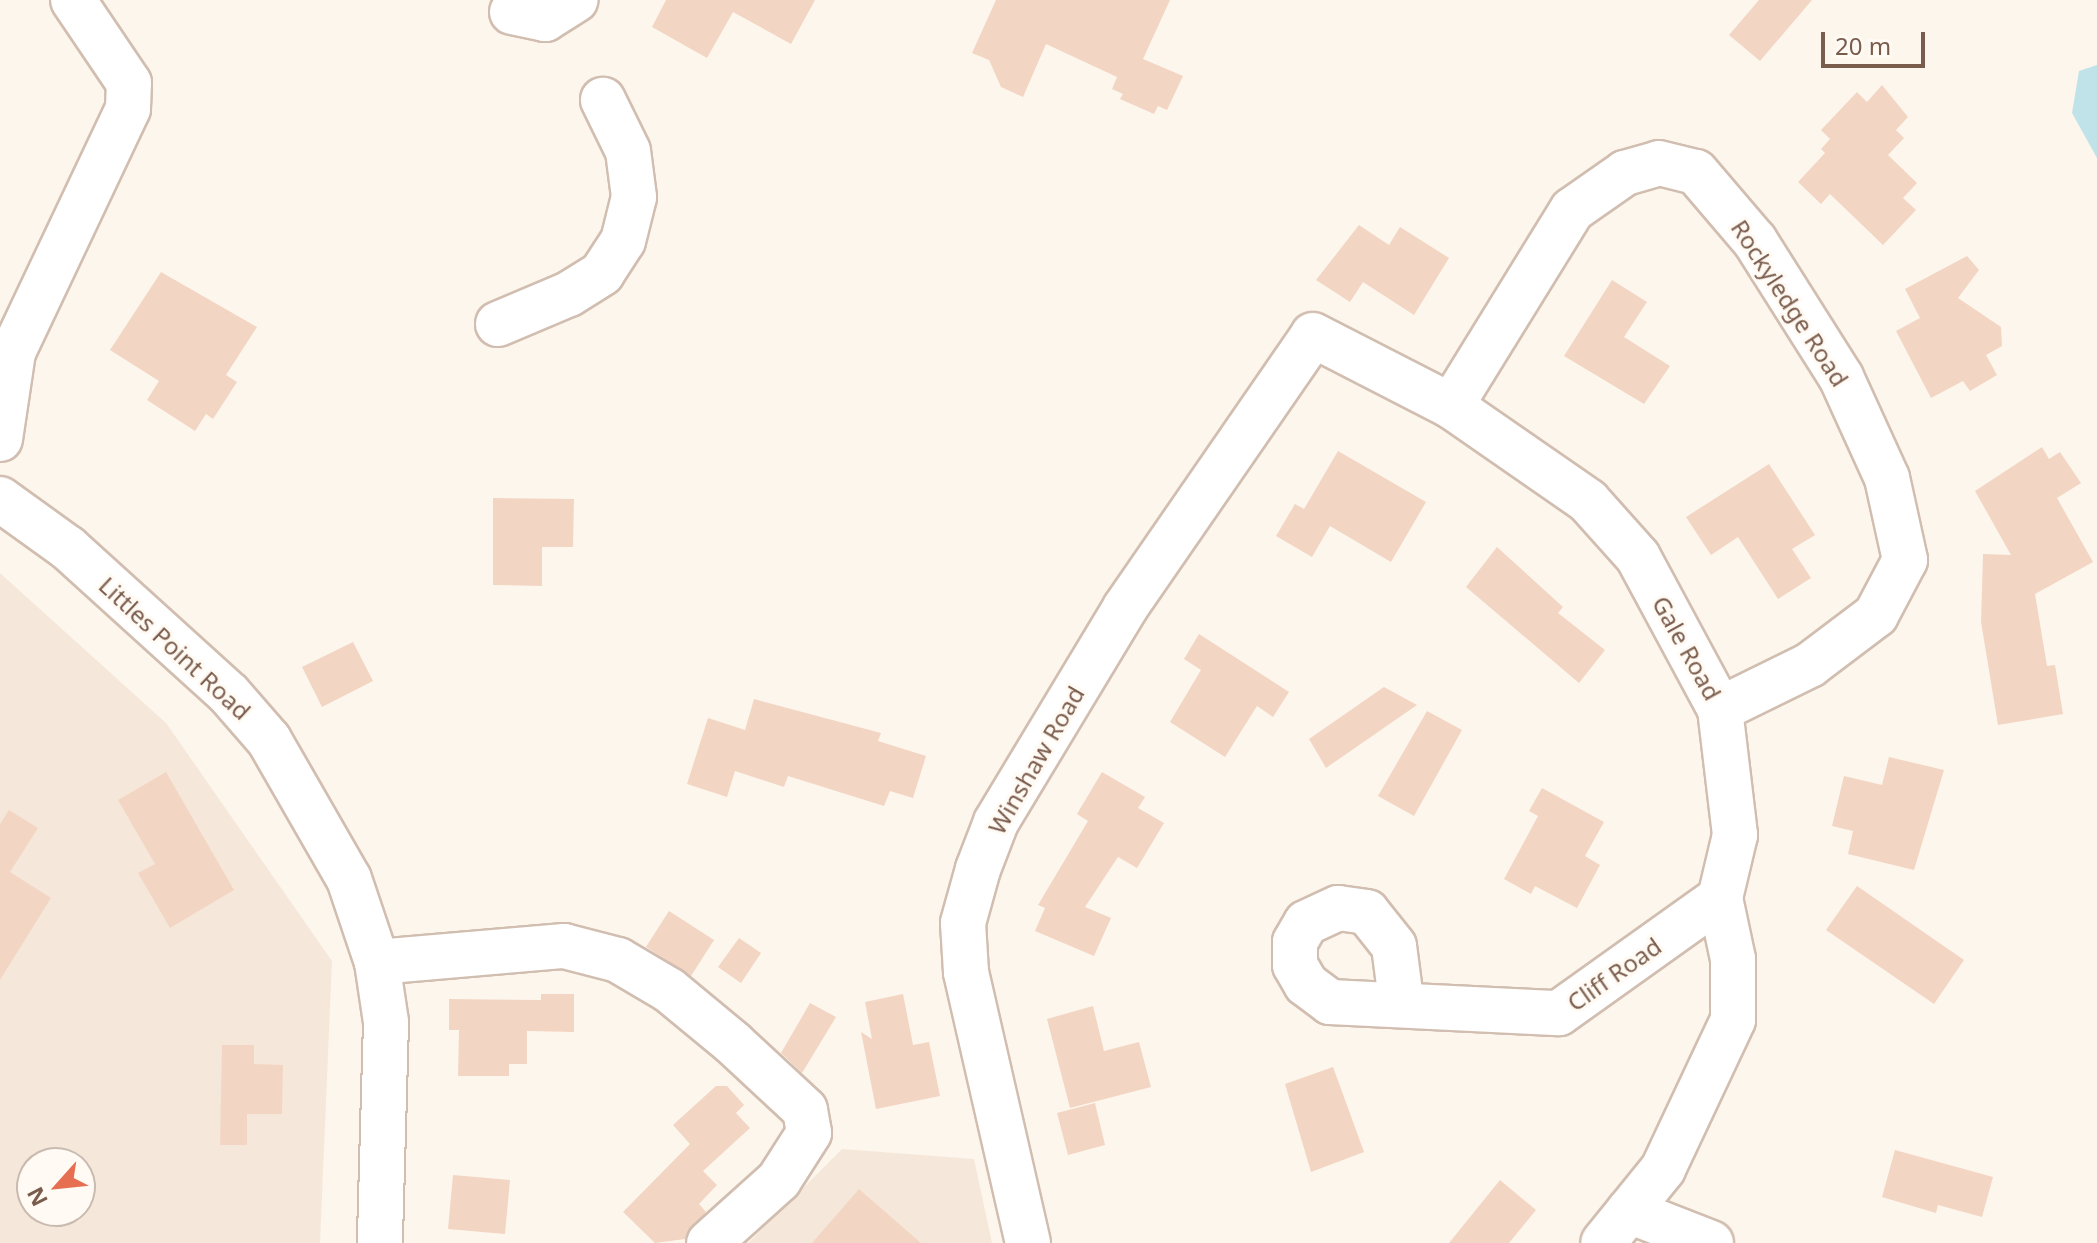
<!DOCTYPE html>
<html>
<head>
<meta charset="utf-8">
<style>
	body { margin:0 }
	#map { position:relative; width:2097px; height:1243px; overflow:hidden; background:#fdf6ec; font-family:"Noto Sans",sans-serif }
	div>[style] { position:absolute }
	[style*='--x'] { left:calc(var(--x)*1px); top:calc(var(--y)*1px); width:calc(var(--w)*1px); rotate:calc(var(--a)*1deg) }
	.residential>* { inset:0; background:#f5e8da }
	.water>* { inset:0; background:#bfe3e8 }
	.building>* { inset:0; background:#f3d5c3 }
	.roads { filter:drop-shadow(2px 0 #d1beb0) drop-shadow(-2px 0 #d1beb0) drop-shadow(0 2px #d1beb0) drop-shadow(0 -2px #d1beb0) }
	.minor>* { height:44px; margin:-22px; padding:0 22px; transform-origin:22px; border-radius:22px; background:#fff }
	span { translate:-50% -50%; white-space:nowrap; text-align:center; line-height:1.15; -webkit-text-stroke:6px #fffaf3; paint-order:stroke }
	.street-label { font-size:24px; color:#7a5c4d }
	.north { position:absolute; left:16px; top:1147px; width:80px; height:80px; box-sizing:border-box; background:#fffaf3; border:2px solid #cabbb1; border-radius:50%; rotate:243deg; font-size:22px; font-weight:700; line-height:32px; text-align:center; color:#7a5c4d }
	.north::after { content:''; display:block; margin:auto; width:28px; height:36px; background:#e76f51; clip-path:polygon(50% 0,100% 100%,50% 72%,0 100%) }
	.scale { position:absolute; left:1821px; top:32px; width:104px; height:36px; box-sizing:border-box; border:4px solid #7a5c4d; border-top:0; padding-left:10px; font-size:24px; line-height:28px; white-space:nowrap; color:#7a5c4d; -webkit-text-stroke:6px #fffaf3; paint-order:stroke }
</style>
</head>
<body>
<div id="map">
	<div class="residential">
		<i style="clip-path:polygon(evenodd,0 573px,166px 723px,332px 961px,320px 1243px,0 1243px,0 573px,32px 1163px,80px 1163px,80px 1211px,32px 1211px,32px 1163px)"></i>
		<i style="clip-path:polygon(842px 1149px,974px 1159px,992px 1243px,748px 1243px)"></i>
	</div>
	<div class="water">
		<i style="clip-path:polygon(2097px 65px,2097px 158px,2072px 113px,2079px 71px)"></i>
	</div>
	<div class="building">
		<i style="clip-path:polygon(666px 0,815px 0,791px 44px,733px 12px,707px 58px,652px 27px)"></i>
		<i style="clip-path:polygon(996px 0,1170px 0,1143px 59px,1183px 76px,1167px 110px,1158px 106px,1154px 114px,1120px 99px,1123px 94px,1112px 89px,1117px 77px,1046px 44px,1023px 97px,1001px 87px,989px 60px,972px 53px)"></i>
		<i style="clip-path:polygon(1759px 0,1812px 0,1760px 61px,1729px 35px)"></i>
		<i style="clip-path:polygon(1882px 85px,1908px 117px,1896px 130px,1904px 138px,1888px 155px,1917px 183px,1903px 198px,1916px 210px,1883px 245px,1830px 194px,1821px 204px,1798px 182px,1825px 153px,1821px 149px,1830px 139px,1821px 130px,1857px 92px,1867px 102px)"></i>
		<i style="clip-path:polygon(1359px 225px,1389px 245px,1400px 227px,1449px 258px,1414px 315px,1363px 282px,1350px 302px,1316px 280px)"></i>
		<i style="clip-path:polygon(1967px 256px,1979px 270px,1958px 298px,2001px 327px,2002px 346px,1986px 355px,1997px 375px,1970px 391px,1963px 381px,1931px 398px,1896px 331px,1920px 318px,1905px 289px)"></i>
		<i style="clip-path:polygon(161px 272px,257px 327px,226px 375px,237px 382px,213px 419px,206px 414px,195px 431px,147px 400px,159px 381px,110px 350px)"></i>
		<i style="clip-path:polygon(1612px 280px,1647px 302px,1624px 337px,1670px 366px,1644px 404px,1564px 356px)"></i>
		<i style="clip-path:polygon(2042px 447px,2049px 459px,2060px 452px,2081px 483px,2057px 498px,2093px 562px,2035px 594px,2047px 666px,2055px 665px,2063px 714px,1998px 725px,1981px 622px,1983px 554px,2011px 555px,1975px 491px)"></i>
		<i style="clip-path:polygon(1338px 451px,1426px 502px,1391px 562px,1330px 526px,1312px 557px,1276px 536px,1295px 504px,1304px 509px)"></i>
		<i style="clip-path:polygon(1769px 464px,1815px 535px,1792px 549px,1811px 578px,1778px 599px,1738px 537px,1711px 555px,1686px 517px)"></i>
		<i style="clip-path:polygon(493px 498px,574px 499px,573px 547px,542px 547px,542px 586px,493px 585px)"></i>
		<i style="clip-path:polygon(1497px 547px,1563px 607px,1558px 613px,1605px 650px,1579px 683px,1466px 587px)"></i>
		<i style="clip-path:polygon(1199px 634px,1289px 692px,1273px 717px,1257px 706px,1225px 757px,1170px 722px,1201px 670px,1184px 659px)"></i>
		<i style="clip-path:polygon(353px 642px,373px 681px,322px 707px,302px 667px)"></i>
		<i style="clip-path:polygon(1384px 687px,1417px 705px,1326px 768px,1309px 739px)"></i>
		<i style="clip-path:polygon(754px 699px,881px 733px,878px 741px,926px 756px,913px 798px,890px 791px,884px 806px,788px 776px,784px 787px,735px 771px,727px 797px,687px 784px,708px 718px,745px 730px)"></i>
		<i style="clip-path:polygon(1427px 711px,1462px 730px,1414px 816px,1378px 796px)"></i>
		<i style="clip-path:polygon(1889px 757px,1944px 770px,1914px 870px,1848px 854px,1853px 831px,1832px 826px,1844px 776px,1882px 785px)"></i>
		<i style="clip-path:polygon(166px 772px,234px 890px,170px 928px,138px 873px,155px 864px,118px 800px)"></i>
		<i style="clip-path:polygon(1102px 772px,1145px 797px,1138px 808px,1164px 823px,1137px 868px,1118px 857px,1085px 907px,1111px 918px,1094px 956px,1035px 931px,1045px 908px,1038px 905px,1088px 821px,1077px 814px)"></i>
		<i style="clip-path:polygon(1542px 788px,1604px 822px,1585px 856px,1600px 865px,1577px 908px,1535px 886px,1531px 894px,1504px 879px,1538px 816px,1529px 811px)"></i>
		<i style="clip-path:polygon(9px 810px,38px 828px,10px 872px,51px 898px,0 980px,0 824px)"></i>
		<i style="clip-path:polygon(1857px 886px,1964px 960px,1934px 1004px,1826px 930px)"></i>
		<i style="clip-path:polygon(669px 911px,714px 940px,691px 976px,646px 947px)"></i>
		<i style="clip-path:polygon(739px 938px,761px 953px,741px 983px,718px 967px)"></i>
		<i style="clip-path:polygon(541px 994px,574px 994px,574px 1032px,527px 1031px,527px 1064px,509px 1064px,509px 1076px,458px 1076px,459px 1030px,449px 1030px,449px 999px,541px 1000px)"></i>
		<i style="clip-path:polygon(903px 994px,913px 1045px,929px 1042px,940px 1096px,876px 1109px,861px 1032px,872px 1039px,865px 1002px)"></i>
		<i style="clip-path:polygon(810px 1003px,836px 1017px,802px 1073px,781px 1053px)"></i>
		<i style="clip-path:polygon(1093px 1006px,1104px 1051px,1139px 1042px,1151px 1087px,1070px 1108px,1047px 1019px)"></i>
		<i style="clip-path:polygon(222px 1045px,254px 1045px,254px 1064px,283px 1065px,282px 1114px,247px 1114px,247px 1145px,220px 1145px)"></i>
		<i style="clip-path:polygon(1333px 1067px,1364px 1152px,1311px 1172px,1285px 1084px)"></i>
		<i style="clip-path:polygon(716px 1086px,727px 1086px,744px 1105px,736px 1113px,750px 1128px,703px 1171px,717px 1185px,699px 1204px,706px 1212px,685px 1239px,655px 1243px,623px 1212px,690px 1144px,673px 1125px)"></i>
		<i style="clip-path:polygon(1095px 1103px,1105px 1145px,1068px 1155px,1057px 1113px)"></i>
		<i style="clip-path:polygon(1895px 1150px,1993px 1177px,1982px 1217px,1938px 1205px,1936px 1213px,1882px 1197px)"></i>
		<i style="clip-path:polygon(453px 1175px,510px 1180px,505px 1234px,448px 1229px)"></i>
		<i style="clip-path:polygon(1500px 1180px,1536px 1210px,1509px 1243px,1449px 1243px)"></i>
		<i style="clip-path:polygon(859px 1189px,921px 1243px,812px 1243px)"></i>
	</div>
	<div class="roads">
		<div class="minor">
			<i style="--x:512;--y:12;--w:34;--a:12"></i>
			<i style="--x:545;--y:19;--w:36;--a:-32"></i>
			<i style="--x:498;--y:324;--w:77;--a:-22.9"></i>
			<i style="--x:569;--y:294;--w:39;--a:-32"></i>
			<i style="--x:602;--y:273;--w:38;--a:-57"></i>
			<i style="--x:623;--y:241;--w:45;--a:-76"></i>
			<i style="--x:634;--y:197;--w:46;--a:-97.4"></i>
			<i style="--x:628;--y:151;--w:57;--a:-116.1"></i>
			<i style="--x:1451;--y:406;--w:230;--a:-58.3"></i>
			<i style="--x:1572;--y:210;--w:65;--a:-34.9"></i>
			<i style="--x:1625;--y:173;--w:35;--a:-16"></i>
			<i style="--x:1659;--y:163;--w:38;--a:14"></i>
			<i style="--x:1696;--y:172;--w:91;--a:49.5"></i>
			<i style="--x:1755;--y:241;--w:161;--a:57.7"></i>
			<i style="--x:1841;--y:377;--w:111;--a:65.5"></i>
			<i style="--x:1887;--y:478;--w:84;--a:77.6"></i>
			<i style="--x:1905;--y:560;--w:62;--a:117.8"></i>
			<i style="--x:1876;--y:615;--w:83;--a:142.9"></i>
			<i style="--x:1810;--y:665;--w:100;--a:153.9"></i>
			<i style="--x:0;--y:439;--w:88;--a:-81.5"></i>
			<i style="--x:13;--y:352;--w:269;--a:-64.7"></i>
			<i style="--x:128;--y:109;--w:26;--a:-88"></i>
			<i style="--x:129;--y:83;--w:100;--a:-124"></i>
			<i style="--x:0;--y:499;--w:84;--a:35.8"></i>
			<i style="--x:68;--y:548;--w:217;--a:42.2"></i>
			<i style="--x:229;--y:694;--w:61;--a:49"></i>
			<i style="--x:269;--y:740;--w:160;--a:60.1"></i>
			<i style="--x:349;--y:879;--w:88;--a:71.4"></i>
			<i style="--x:377;--y:962;--w:61;--a:81.5"></i>
			<i style="--x:386;--y:1022;--w:221;--a:91.6"></i>
			<i style="--x:377;--y:962;--w:188;--a:-4.9"></i>
			<i style="--x:564;--y:946;--w:56;--a:14.5"></i>
			<i style="--x:618;--y:960;--w:59;--a:30.5"></i>
			<i style="--x:669;--y:990;--w:83;--a:39.6"></i>
			<i style="--x:733;--y:1043;--w:98;--a:42.9"></i>
			<i style="--x:805;--y:1110;--w:23;--a:80"></i>
			<i style="--x:809;--y:1133;--w:56;--a:122.6"></i>
			<i style="--x:779;--y:1180;--w:94;--a:138"></i>
			<i style="--x:1401;--y:1000;--w:54;--a:-97.4"></i>
			<i style="--x:1394;--y:946;--w:43;--a:-128.5"></i>
			<i style="--x:1367;--y:912;--w:29;--a:-172"></i>
			<i style="--x:1338;--y:908;--w:35;--a:155"></i>
			<i style="--x:1306;--y:923;--w:22;--a:120"></i>
			<i style="--x:1295;--y:942;--w:23;--a:90"></i>
			<i style="--x:1295;--y:965;--w:22;--a:60"></i>
			<i style="--x:1306;--y:984;--w:30;--a:37"></i>
			<i style="--x:1330;--y:1002;--w:229;--a:2.8"></i>
			<i style="--x:1559;--y:1013;--w:198;--a:-35.5"></i>
			<i style="--x:1629;--y:1211;--w:88;--a:21.3"></i>
			<i style="--x:1028;--y:1243;--w:278;--a:-102.9"></i>
			<i style="--x:966;--y:972;--w:49;--a:-93.5"></i>
			<i style="--x:963;--y:923;--w:56;--a:-74.5"></i>
			<i style="--x:978;--y:869;--w:50;--a:-69"></i>
			<i style="--x:996;--y:822;--w:250;--a:-58.9"></i>
			<i style="--x:1125;--y:608;--w:331;--a:-55.4"></i>
			<i style="--x:1313;--y:335;--w:155;--a:27.2"></i>
			<i style="--x:1451;--y:406;--w:167;--a:34.7"></i>
			<i style="--x:1588;--y:501;--w:75;--a:48.2"></i>
			<i style="--x:1638;--y:557;--w:173;--a:61.7"></i>
			<i style="--x:1720;--y:709;--w:127;--a:83.2"></i>
			<i style="--x:1735;--y:835;--w:65;--a:103.4"></i>
			<i style="--x:1720;--y:898;--w:62;--a:78"></i>
			<i style="--x:1733;--y:959;--w:61;--a:90"></i>
			<i style="--x:1733;--y:1020;--w:165;--a:115.2"></i>
			<i style="--x:1663;--y:1169;--w:95;--a:129"></i>
		</div>
	</div>
	<div class="street-label">
		<span style="left:1790px;top:303px;rotate:57deg">Rockyledge Road</span>
		<span style="left:175px;top:648px;rotate:43deg">Littles Point Road</span>
		<span style="left:1687px;top:648px;rotate:61deg">Gale Road</span>
		<span style="left:1036px;top:760px;rotate:-60deg">Winshaw Road</span>
		<span style="left:1614px;top:974px;rotate:-35deg">Cliff Road</span>
	</div>
	<div class="north">N</div>
	<div class="scale">20 m</div>
</div>
</body>
</html>
